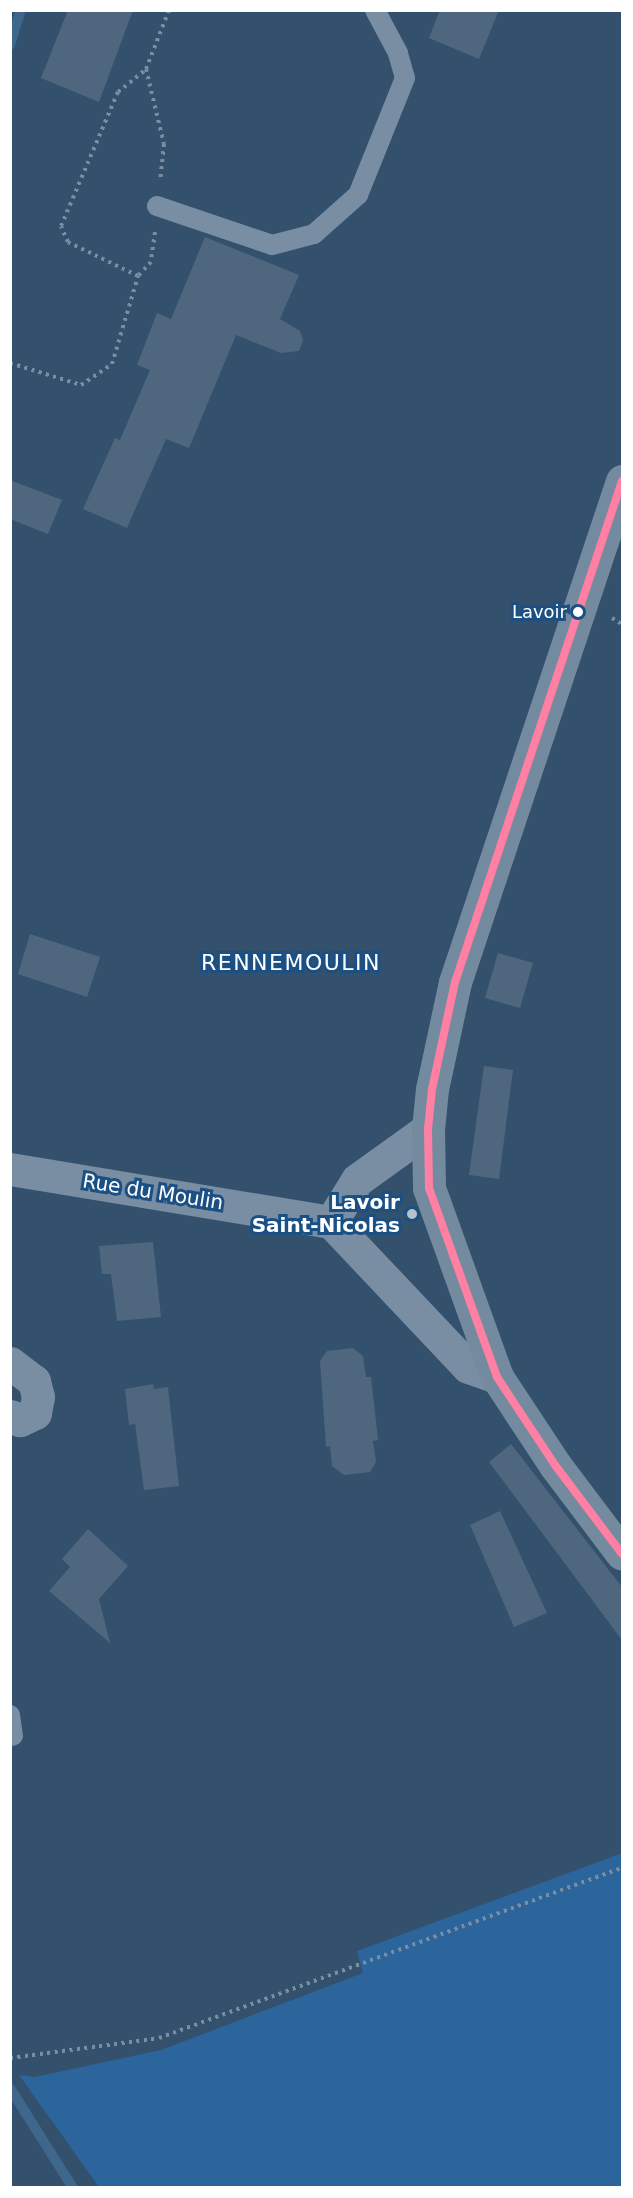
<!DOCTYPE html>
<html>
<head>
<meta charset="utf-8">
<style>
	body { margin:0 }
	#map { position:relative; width:633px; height:2198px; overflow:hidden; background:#33506d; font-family:"DejaVu Sans",sans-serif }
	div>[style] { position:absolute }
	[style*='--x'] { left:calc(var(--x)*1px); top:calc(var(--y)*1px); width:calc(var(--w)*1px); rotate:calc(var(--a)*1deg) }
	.green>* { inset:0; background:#2b659b }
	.stream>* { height:10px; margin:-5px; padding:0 5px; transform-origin:5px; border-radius:5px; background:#3f668b }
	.building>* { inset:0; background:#4f677e }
	.path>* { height:4px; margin-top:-2px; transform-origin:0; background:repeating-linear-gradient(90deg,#798ea3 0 3px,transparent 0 7.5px) }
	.lane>* { height:20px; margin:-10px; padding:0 10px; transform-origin:10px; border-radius:10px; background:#798ea3 }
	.street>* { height:33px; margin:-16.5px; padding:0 16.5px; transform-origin:16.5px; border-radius:16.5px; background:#798ea3 }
	.secondary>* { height:33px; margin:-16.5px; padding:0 16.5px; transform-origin:16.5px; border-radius:16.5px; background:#748a9e }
	.bus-1>* { height:8px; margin:-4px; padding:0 4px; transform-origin:4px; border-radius:4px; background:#ff80a3 }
	.dots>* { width:16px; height:16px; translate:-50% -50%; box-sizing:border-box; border:3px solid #1b5085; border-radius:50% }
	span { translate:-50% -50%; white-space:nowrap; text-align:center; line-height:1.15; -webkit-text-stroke:6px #1b5085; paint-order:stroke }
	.bus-label { font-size:18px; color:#fff }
	.right { translate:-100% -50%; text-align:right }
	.street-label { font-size:20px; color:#fff }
	.poi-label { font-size:20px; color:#fff; font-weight:700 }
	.quarter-label { font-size:22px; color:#fff; letter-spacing:1.5px }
	.frame { position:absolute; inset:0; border:12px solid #fff; pointer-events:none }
</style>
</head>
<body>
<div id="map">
	<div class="green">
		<i style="clip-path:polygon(622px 1853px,622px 2187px,99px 2187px,19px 2075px,35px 2077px,161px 2050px,363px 1973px,357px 1951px)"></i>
	</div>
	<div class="stream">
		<i style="--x:10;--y:45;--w:37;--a:-73"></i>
		<i style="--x:10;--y:2088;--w:118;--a:57.8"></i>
	</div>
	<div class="building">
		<i style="clip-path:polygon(68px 10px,133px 10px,99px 102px,41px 78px)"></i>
		<i style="clip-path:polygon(440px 10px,499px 10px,479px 59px,429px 38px)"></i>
		<i style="clip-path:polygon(205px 237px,299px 275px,280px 319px,300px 331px,303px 340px,299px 351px,281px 353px,236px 335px,189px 448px,166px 439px,127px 528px,83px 509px,115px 438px,120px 440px,150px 370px,137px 365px,157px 313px,171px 319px)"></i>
		<i style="clip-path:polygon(10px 480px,62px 500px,48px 534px,10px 519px)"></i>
		<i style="clip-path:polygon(30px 934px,100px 957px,87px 997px,18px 974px)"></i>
		<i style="clip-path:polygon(498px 953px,533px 963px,520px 1008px,485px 998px)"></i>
		<i style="clip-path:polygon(484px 1066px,513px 1070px,499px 1179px,469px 1175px)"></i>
		<i style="clip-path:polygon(153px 1242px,161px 1317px,117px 1321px,111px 1274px,102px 1274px,99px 1246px)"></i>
		<i style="clip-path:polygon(353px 1348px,363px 1356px,366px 1377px,371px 1377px,378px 1440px,373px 1441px,376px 1462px,370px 1472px,344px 1475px,332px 1466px,330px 1446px,326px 1447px,320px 1361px,327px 1351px)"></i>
		<i style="clip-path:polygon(153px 1384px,154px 1389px,168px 1387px,179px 1486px,144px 1490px,135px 1424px,129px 1425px,125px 1389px)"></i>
		<i style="clip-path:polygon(511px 1444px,622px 1587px,622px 1640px,489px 1462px)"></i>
		<i style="clip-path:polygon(500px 1511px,547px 1613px,514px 1627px,470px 1525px)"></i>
		<i style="clip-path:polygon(88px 1529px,128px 1566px,99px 1599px,110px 1643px,49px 1591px,70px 1567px,62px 1559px)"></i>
	</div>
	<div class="path">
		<i style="--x:146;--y:69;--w:77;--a:76.5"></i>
		<i style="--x:164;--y:144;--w:36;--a:96"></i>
		<i style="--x:155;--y:232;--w:30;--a:98"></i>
		<i style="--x:151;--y:262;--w:19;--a:133"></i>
		<i style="--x:138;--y:276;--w:78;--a:-154.1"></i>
		<i style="--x:68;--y:242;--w:17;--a:-114"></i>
		<i style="--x:61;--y:226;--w:146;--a:-67"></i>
		<i style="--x:118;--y:92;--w:36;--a:-39"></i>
		<i style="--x:146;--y:69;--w:63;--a:-68.7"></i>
		<i style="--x:10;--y:363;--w:74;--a:17.2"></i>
		<i style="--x:81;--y:385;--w:37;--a:-34"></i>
		<i style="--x:112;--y:364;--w:92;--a:-73.5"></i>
		<i style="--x:612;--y:618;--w:12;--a:31"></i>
		<i style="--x:10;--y:2058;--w:150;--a:-7.6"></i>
		<i style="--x:159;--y:2038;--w:493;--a:-20.2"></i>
	</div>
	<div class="lane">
		<i style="--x:157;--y:206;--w:121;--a:18.7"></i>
		<i style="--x:272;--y:245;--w:43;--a:-14.7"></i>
		<i style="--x:314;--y:234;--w:59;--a:-41.6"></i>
		<i style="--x:358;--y:195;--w:126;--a:-68.1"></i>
		<i style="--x:405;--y:78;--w:26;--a:-106"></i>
		<i style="--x:398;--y:53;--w:49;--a:-118.1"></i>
		<i style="--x:10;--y:1715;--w:21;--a:82"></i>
	</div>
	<div class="street">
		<i style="--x:10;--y:1169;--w:325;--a:9.4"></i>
		<i style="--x:331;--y:1222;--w:199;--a:46.6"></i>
		<i style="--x:468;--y:1367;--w:31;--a:19"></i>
		<i style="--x:331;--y:1222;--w:49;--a:-58.2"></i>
		<i style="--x:357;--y:1180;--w:87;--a:-35.7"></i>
		<i style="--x:10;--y:1363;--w:30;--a:37"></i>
		<i style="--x:34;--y:1381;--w:16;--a:76"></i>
		<i style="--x:38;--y:1397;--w:16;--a:101"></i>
		<i style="--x:35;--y:1413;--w:17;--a:155"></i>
		<i style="--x:20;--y:1420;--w:11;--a:-158"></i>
	</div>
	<div class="secondary">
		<i style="--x:622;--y:481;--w:528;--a:108.43"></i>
		<i style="--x:455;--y:982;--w:109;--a:102.1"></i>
		<i style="--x:432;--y:1089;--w:40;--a:95.7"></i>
		<i style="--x:428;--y:1129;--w:59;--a:89"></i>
		<i style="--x:429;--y:1188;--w:201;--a:70.2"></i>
		<i style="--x:497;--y:1377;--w:105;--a:56.6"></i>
		<i style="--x:555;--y:1465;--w:111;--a:53"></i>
	</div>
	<div class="bus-1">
		<i style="--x:622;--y:481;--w:528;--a:108.43"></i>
		<i style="--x:455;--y:982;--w:109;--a:102.1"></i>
		<i style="--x:432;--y:1089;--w:40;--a:95.7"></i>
		<i style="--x:428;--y:1129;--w:59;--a:89"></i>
		<i style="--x:429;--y:1188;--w:201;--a:70.2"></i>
		<i style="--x:497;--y:1377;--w:105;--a:56.6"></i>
		<i style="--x:555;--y:1465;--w:111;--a:53"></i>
	</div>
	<div class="dots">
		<i style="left:578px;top:612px;background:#fff"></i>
		<i style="left:412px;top:1214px;background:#b8c2cc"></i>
	</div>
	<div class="bus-label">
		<span class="right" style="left:567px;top:612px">Lavoir</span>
	</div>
	<div class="street-label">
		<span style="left:153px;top:1192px;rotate:9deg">Rue du Moulin</span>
	</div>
	<div class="poi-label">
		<span class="right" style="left:400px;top:1214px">Lavoir<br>Saint-Nicolas</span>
	</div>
	<div class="quarter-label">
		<span style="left:291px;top:963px">RENNEMOULIN</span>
	</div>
	<div class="frame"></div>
</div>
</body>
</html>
